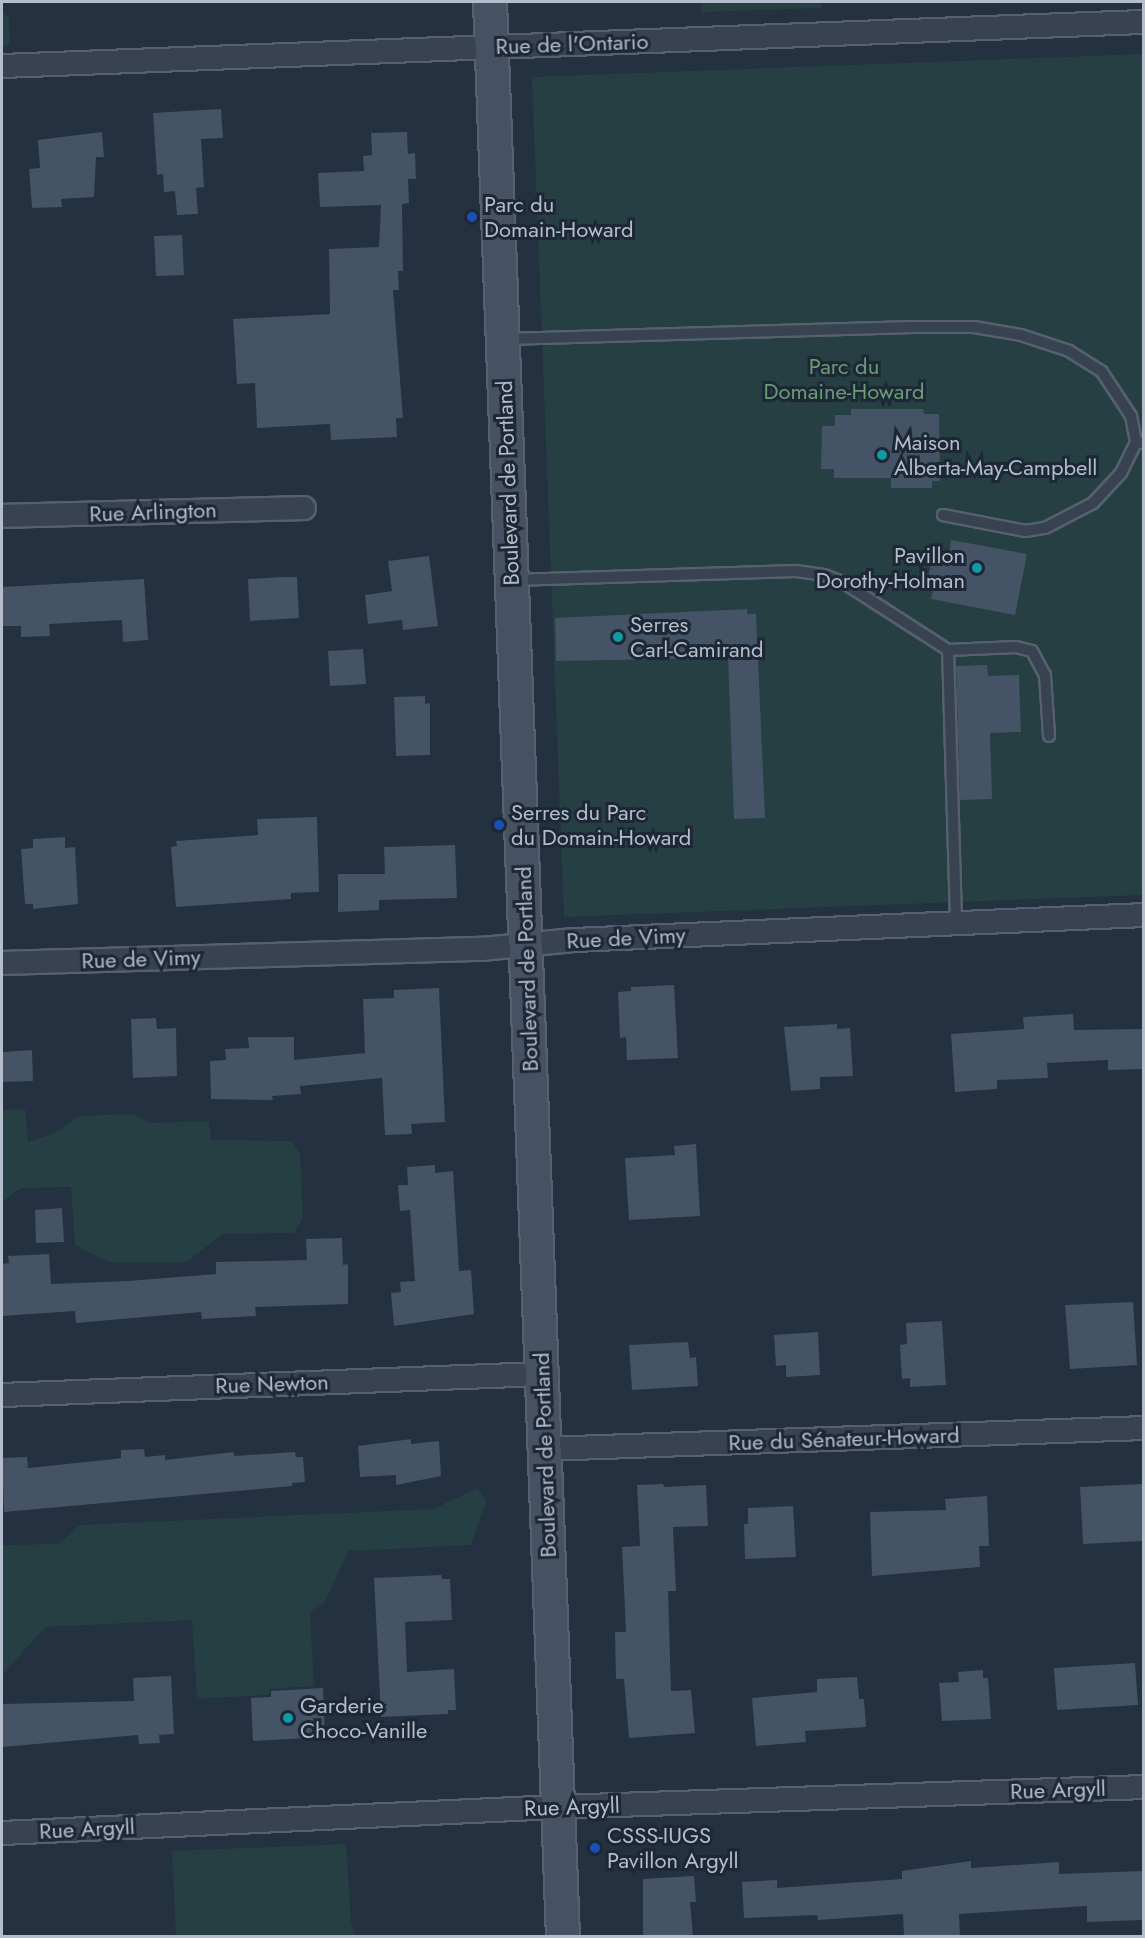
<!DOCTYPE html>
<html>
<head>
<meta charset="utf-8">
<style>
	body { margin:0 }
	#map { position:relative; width:1145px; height:1938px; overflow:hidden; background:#233141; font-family:Jost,sans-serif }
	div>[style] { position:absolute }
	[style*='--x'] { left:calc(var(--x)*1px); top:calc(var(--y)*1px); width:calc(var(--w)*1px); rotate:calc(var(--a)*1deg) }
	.green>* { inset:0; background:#263f42 }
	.building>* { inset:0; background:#445365 }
	.roads { filter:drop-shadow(2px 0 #56606e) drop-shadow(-2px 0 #56606e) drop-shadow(0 2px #56606e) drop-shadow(0 -2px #56606e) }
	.lane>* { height:10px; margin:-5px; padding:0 5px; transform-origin:5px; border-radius:5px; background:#384250 }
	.street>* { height:22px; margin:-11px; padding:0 11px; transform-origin:11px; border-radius:11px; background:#384250 }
	.secondary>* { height:32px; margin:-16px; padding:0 16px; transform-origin:16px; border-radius:16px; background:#465164 }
	.dots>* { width:16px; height:16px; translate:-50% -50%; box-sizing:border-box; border:3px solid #1d2735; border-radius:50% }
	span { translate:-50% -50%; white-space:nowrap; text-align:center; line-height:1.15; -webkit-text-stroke:6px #1d2735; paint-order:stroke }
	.street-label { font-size:22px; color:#b4bdcb }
	.poi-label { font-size:22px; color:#b4bdcb }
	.left { translate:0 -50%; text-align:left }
	.right { translate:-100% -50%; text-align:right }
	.park-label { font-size:22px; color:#6a9d75 }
	.frame { position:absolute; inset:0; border:3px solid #b4bdcb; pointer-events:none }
</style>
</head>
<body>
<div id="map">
	<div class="green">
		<i style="clip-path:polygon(701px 2px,822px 2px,822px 8px,701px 12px)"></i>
		<i style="clip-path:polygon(2px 11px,9px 18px,10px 45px,2px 46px)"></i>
		<i style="clip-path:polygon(1143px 54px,1143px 895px,564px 917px,532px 77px)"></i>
		<i style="clip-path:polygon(25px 1109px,28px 1142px,55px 1133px,79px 1116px,134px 1114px,150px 1123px,209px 1121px,211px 1140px,291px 1141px,300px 1153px,303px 1218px,294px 1233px,222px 1234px,187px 1262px,109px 1262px,75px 1245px,71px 1187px,21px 1188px,2px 1202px,2px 1110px)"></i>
		<i style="clip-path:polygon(478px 1488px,486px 1502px,471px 1545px,348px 1551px,326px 1600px,310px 1614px,314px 1686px,269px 1689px,269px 1695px,197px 1699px,192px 1620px,45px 1627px,2px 1675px,2px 1545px,59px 1544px,79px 1525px,433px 1509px)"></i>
		<i style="clip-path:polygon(346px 1844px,351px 1923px,355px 1936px,176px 1936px,172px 1851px)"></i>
	</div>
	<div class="building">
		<i style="clip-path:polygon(221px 109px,223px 138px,201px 139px,204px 187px,196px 188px,198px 214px,177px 215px,175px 191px,164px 192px,163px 174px,157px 175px,153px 113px)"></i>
		<i style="clip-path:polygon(102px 132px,104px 157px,96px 157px,94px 197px,61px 199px,62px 207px,32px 208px,29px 169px,40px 168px,38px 140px)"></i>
		<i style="clip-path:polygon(407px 132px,408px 154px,415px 153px,416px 179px,408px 179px,409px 203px,402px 204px,403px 271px,398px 271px,399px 290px,393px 290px,403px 418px,396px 418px,397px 437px,331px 440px,330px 424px,257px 428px,255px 383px,237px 384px,233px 319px,330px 314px,329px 249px,379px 247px,381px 205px,320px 207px,318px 173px,364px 171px,363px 156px,372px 155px,371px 133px)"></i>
		<i style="clip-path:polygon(182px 235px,184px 275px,156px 276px,154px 236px)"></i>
		<i style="clip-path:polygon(851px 409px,923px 409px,924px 414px,939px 414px,940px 481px,932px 481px,932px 488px,891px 488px,891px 478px,834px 478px,834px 469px,821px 469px,822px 426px,835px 426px,835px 415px,851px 415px)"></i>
		<i style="clip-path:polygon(951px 540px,1027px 554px,1015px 615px,931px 599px,935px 581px,928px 579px,933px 553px,949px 556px)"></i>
		<i style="clip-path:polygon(429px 556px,438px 626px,403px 630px,402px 620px,368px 624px,365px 595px,392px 591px,388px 561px)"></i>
		<i style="clip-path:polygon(282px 577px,297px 577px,299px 618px,250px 621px,248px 579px)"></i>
		<i style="clip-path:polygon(144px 579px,148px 640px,123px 642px,122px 620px,49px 624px,50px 636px,21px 637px,21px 626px,3px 626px,2px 587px)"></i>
		<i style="clip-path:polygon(747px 609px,747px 614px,756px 614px,765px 818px,734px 819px,728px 658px,556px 661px,555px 618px)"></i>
		<i style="clip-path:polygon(363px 649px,366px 684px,330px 686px,328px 651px)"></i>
		<i style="clip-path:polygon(987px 665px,988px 676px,1019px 675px,1021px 732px,990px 733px,992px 799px,960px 800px,956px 666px)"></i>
		<i style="clip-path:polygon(425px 696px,425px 704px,430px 703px,430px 755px,396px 756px,394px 697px)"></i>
		<i style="clip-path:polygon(317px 817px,319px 892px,291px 893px,291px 899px,176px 907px,171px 847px,177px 846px,176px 841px,258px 835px,257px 819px)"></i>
		<i style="clip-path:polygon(65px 837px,65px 848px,75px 847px,78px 904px,33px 909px,33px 904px,25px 904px,21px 849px,33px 848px,33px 839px)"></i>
		<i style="clip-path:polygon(455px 845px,457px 898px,379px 900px,379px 910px,338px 912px,338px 874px,385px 874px,384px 847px)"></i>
		<i style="clip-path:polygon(674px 985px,678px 1058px,627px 1060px,626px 1037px,620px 1038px,618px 992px,631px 991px,631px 987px)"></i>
		<i style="clip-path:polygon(439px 988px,445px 1122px,411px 1124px,412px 1134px,385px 1135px,382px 1078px,300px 1086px,301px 1094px,272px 1096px,273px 1100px,211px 1099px,210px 1061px,226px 1060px,225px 1049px,249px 1048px,248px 1037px,294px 1037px,294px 1060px,365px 1053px,363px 999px,394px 998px,394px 990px)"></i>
		<i style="clip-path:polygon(1073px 1014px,1074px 1030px,1143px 1029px,1143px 1069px,1108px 1070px,1108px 1060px,1047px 1063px,1048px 1078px,997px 1080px,997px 1089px,955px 1092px,951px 1034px,1024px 1029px,1023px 1017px)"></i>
		<i style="clip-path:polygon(156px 1018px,157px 1029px,176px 1028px,177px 1076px,133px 1078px,131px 1019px)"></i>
		<i style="clip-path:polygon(837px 1024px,837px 1029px,850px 1028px,853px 1076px,820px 1077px,820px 1089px,791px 1091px,784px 1027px)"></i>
		<i style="clip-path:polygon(32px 1050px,33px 1081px,2px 1082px,2px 1052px)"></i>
		<i style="clip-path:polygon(696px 1144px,700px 1216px,629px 1220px,625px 1158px,675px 1155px,674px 1146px)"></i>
		<i style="clip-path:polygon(435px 1165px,435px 1173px,453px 1171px,459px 1271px,471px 1270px,474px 1314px,394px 1326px,391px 1293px,401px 1292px,400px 1282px,415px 1281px,410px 1210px,400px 1211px,398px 1185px,408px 1185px,407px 1167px)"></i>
		<i style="clip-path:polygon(62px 1208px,64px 1242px,36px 1243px,35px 1210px)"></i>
		<i style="clip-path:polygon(342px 1238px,343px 1265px,348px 1264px,348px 1304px,255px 1307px,256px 1316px,202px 1319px,201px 1312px,76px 1323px,75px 1311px,2px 1316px,2px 1264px,9px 1263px,8px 1256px,49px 1254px,51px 1284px,128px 1281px,216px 1274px,216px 1262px,307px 1260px,306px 1239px)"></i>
		<i style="clip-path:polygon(1133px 1302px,1137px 1365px,1070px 1369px,1065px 1305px)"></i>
		<i style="clip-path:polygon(942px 1321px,946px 1385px,910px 1387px,910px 1378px,902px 1379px,900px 1345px,907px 1344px,906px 1323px)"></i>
		<i style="clip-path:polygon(818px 1332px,820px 1375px,786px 1377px,786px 1365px,776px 1366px,774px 1335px)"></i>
		<i style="clip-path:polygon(688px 1342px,690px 1358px,696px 1357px,698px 1386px,632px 1390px,629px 1345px)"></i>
		<i style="clip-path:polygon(411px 1439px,411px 1444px,439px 1441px,441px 1476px,396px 1485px,396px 1475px,360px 1477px,358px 1446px)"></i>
		<i style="clip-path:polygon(144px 1449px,145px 1457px,165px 1455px,165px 1460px,234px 1452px,234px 1456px,295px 1452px,296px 1457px,303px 1457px,305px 1482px,292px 1483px,292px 1486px,4px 1512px,2px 1458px,27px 1457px,28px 1468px,114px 1459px,121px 1458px,121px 1450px)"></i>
		<i style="clip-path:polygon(663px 1484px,664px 1487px,706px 1485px,708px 1526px,673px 1527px,676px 1591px,668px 1591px,671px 1691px,691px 1690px,695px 1733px,629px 1738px,624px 1679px,616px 1679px,615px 1632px,626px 1632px,622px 1547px,640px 1546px,637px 1485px)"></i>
		<i style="clip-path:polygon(1143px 1484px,1143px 1541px,1083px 1544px,1080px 1487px)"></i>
		<i style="clip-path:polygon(987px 1496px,989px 1546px,979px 1546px,980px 1567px,872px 1576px,870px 1512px,946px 1510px,945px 1499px)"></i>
		<i style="clip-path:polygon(793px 1506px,796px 1557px,745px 1559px,744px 1524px,748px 1524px,748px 1508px)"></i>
		<i style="clip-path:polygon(441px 1575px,442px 1579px,450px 1579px,452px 1620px,405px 1622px,407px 1672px,454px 1669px,456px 1710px,448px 1710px,448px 1714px,381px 1717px,374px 1578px)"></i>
		<i style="clip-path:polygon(1135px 1663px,1138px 1705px,1057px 1710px,1054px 1668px)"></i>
		<i style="clip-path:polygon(983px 1670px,983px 1678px,988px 1678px,991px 1719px,942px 1721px,939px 1683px,959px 1682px,958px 1672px)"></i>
		<i style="clip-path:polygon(171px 1676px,174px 1734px,159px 1735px,160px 1743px,139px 1744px,138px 1735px,2px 1747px,2px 1704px,134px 1701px,133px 1678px)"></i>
		<i style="clip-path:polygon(857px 1677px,859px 1699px,864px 1699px,866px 1727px,805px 1731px,806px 1742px,756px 1746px,752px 1698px,817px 1692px,817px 1679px)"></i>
		<i style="clip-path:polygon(323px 1688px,325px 1737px,253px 1741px,251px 1698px,271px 1697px,271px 1691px)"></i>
		<i style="clip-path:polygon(971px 1861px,971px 1868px,1059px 1862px,1059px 1874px,1143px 1871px,1143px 1920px,1087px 1922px,1087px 1906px,959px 1914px,960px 1936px,904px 1936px,903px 1914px,818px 1920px,817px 1915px,744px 1918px,742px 1882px,777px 1880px,777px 1888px,902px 1879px,902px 1871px)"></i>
		<i style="clip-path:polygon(694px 1876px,696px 1902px,690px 1902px,693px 1936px,643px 1936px,643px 1879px)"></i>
	</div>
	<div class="roads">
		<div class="lane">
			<i style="--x:506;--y:339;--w:407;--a:-1.7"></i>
			<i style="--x:913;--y:327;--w:61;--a:0"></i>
			<i style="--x:974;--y:327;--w:48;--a:9.7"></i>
			<i style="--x:1021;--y:335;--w:51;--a:18.4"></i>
			<i style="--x:1069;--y:351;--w:39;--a:32"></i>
			<i style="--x:1102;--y:372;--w:53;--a:56.6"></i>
			<i style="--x:1131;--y:416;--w:26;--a:79"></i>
			<i style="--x:1136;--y:442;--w:8;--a:7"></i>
			<i style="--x:943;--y:515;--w:84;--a:11"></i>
			<i style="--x:1025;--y:531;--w:20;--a:-9"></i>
			<i style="--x:1045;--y:528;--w:54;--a:-27.5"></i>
			<i style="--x:1093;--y:503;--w:41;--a:-47"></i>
			<i style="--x:1121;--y:473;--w:34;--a:-64"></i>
			<i style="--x:513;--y:580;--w:283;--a:-1.8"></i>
			<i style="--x:796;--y:571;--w:28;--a:8"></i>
			<i style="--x:824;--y:575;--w:22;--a:22"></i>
			<i style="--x:844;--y:583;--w:124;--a:32.8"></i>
			<i style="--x:948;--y:650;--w:68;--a:-2.5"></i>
			<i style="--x:1016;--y:647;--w:16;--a:14"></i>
			<i style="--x:1032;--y:651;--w:27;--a:62"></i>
			<i style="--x:1045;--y:675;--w:61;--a:86.2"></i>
			<i style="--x:948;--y:650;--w:273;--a:88.3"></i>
		</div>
		<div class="street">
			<i style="--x:2;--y:66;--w:1143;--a:-2.21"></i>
			<i style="--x:2;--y:516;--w:302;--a:-1.5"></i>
			<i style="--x:2;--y:963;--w:480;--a:-1.7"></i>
			<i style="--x:482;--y:949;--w:92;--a:-5.6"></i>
			<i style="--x:574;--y:940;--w:571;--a:-2.51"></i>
			<i style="--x:2;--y:1395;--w:540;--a:-2.23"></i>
			<i style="--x:544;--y:1449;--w:600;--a:-2"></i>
			<i style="--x:2;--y:1833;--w:557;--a:-2.68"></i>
			<i style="--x:558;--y:1807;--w:586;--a:-1.95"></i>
		</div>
		<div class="secondary">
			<i style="--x:490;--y:2;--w:1935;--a:87.84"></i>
		</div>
	</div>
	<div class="dots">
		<i style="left:472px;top:217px;background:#1a4fb4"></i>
		<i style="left:882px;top:455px;background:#0f9aa8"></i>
		<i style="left:977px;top:568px;background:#0f9aa8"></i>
		<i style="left:618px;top:637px;background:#0f9aa8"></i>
		<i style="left:499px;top:825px;background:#1a4fb4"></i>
		<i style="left:288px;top:1718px;background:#0f9aa8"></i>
		<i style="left:595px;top:1848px;background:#1a4fb4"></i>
	</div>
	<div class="street-label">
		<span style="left:572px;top:44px;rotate:-2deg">Rue de l'Ontario</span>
		<span style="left:508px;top:483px;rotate:-92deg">Boulevard de Portland</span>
		<span style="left:153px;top:512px;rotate:-2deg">Rue Arlington</span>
		<span style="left:626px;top:938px;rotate:-3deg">Rue de Vimy</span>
		<span style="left:141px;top:959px;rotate:-2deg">Rue de Vimy</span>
		<span style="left:527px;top:969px;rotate:-92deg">Boulevard de Portland</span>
		<span style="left:272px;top:1384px;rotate:-2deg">Rue Newton</span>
		<span style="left:844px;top:1439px;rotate:-2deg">Rue du Sénateur-Howard</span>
		<span style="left:545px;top:1455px;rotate:-92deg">Boulevard de Portland</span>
		<span style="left:1058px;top:1790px;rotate:-2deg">Rue Argyll</span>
		<span style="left:572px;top:1807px;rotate:-2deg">Rue Argyll</span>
		<span style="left:87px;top:1829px;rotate:-3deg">Rue Argyll</span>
	</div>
	<div class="poi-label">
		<span class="left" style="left:484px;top:217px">Parc du<br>Domain-Howard</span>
		<span class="left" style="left:894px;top:455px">Maison<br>Alberta-May-Campbell</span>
		<span class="right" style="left:965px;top:568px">Pavillon<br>Dorothy-Holman</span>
		<span class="left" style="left:630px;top:637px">Serres<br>Carl-Camirand</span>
		<span class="left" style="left:511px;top:825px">Serres du Parc<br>du Domain-Howard</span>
		<span class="left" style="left:300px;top:1718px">Garderie<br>Choco-Vanille</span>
		<span class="left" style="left:607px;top:1848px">CSSS-IUGS<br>Pavillon Argyll</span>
	</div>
	<div class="park-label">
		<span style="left:844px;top:379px">Parc du<br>Domaine-Howard</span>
	</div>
	<div class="frame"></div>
</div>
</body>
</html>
